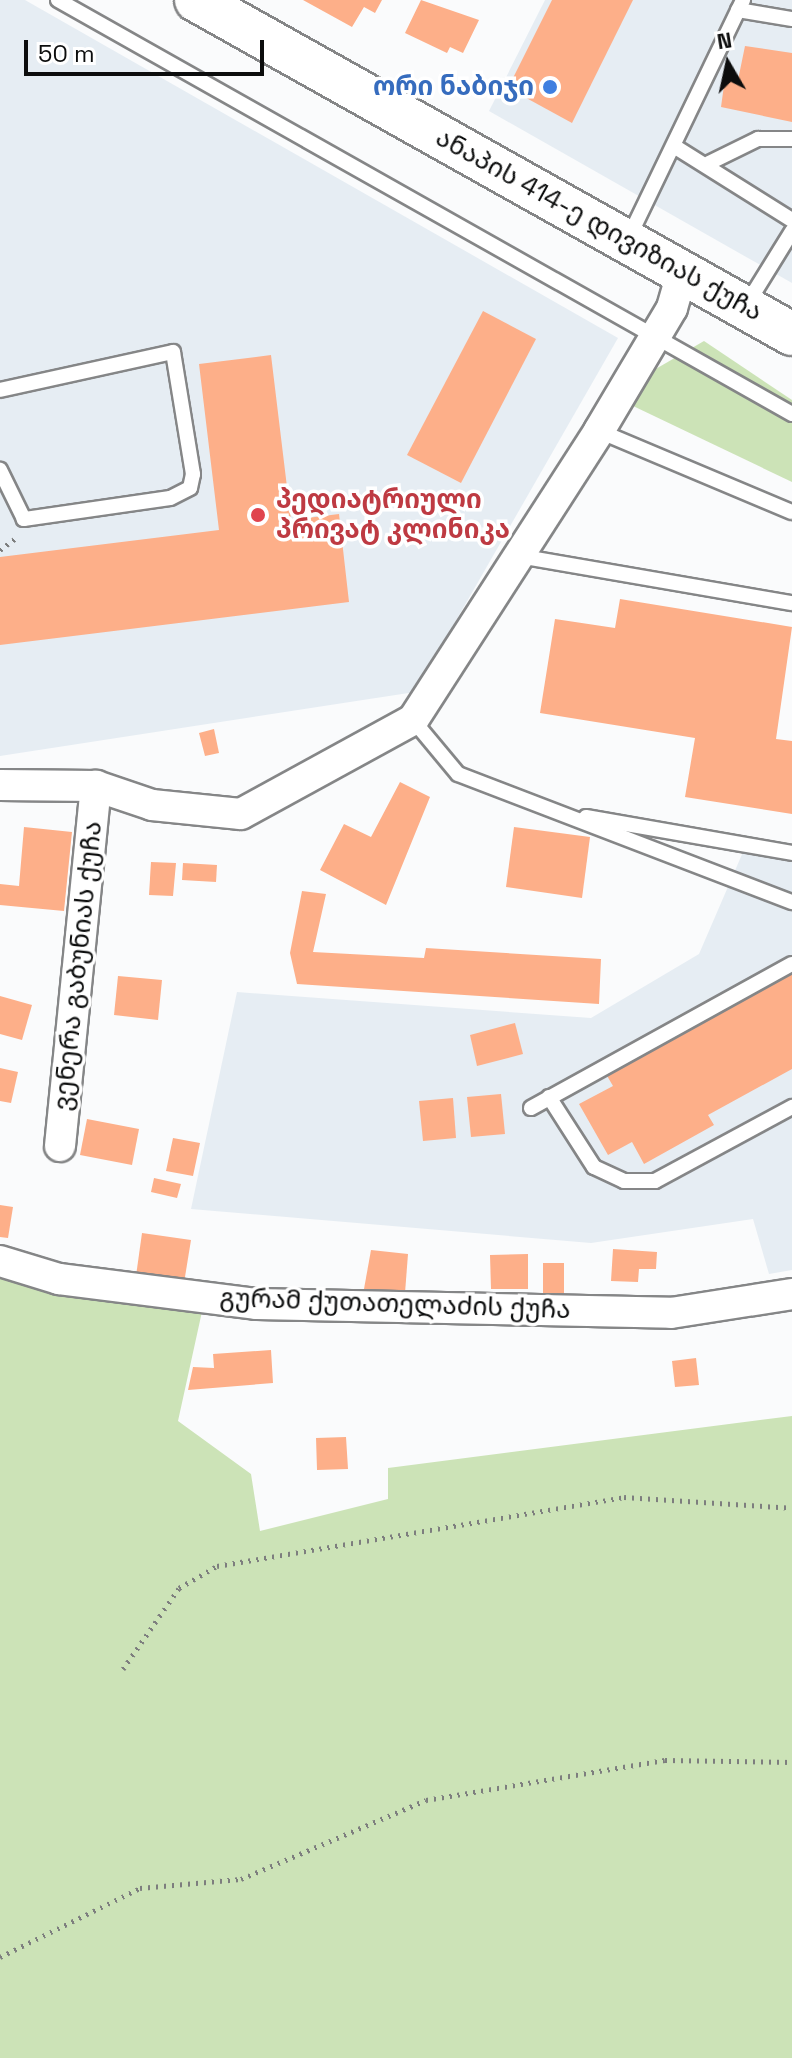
<!DOCTYPE html>
<html>
<head>
<meta charset="utf-8">
<style>
	body { margin:0 }
	#map { position:relative; width:792px; height:2058px; overflow:hidden; background:#fafbfc; font-family:"Space Grotesk","Noto Sans Georgian",sans-serif }
	div>[style] { position:absolute }
	[style*='--x'] { left:calc(var(--x)*1px); top:calc(var(--y)*1px); width:calc(var(--w)*1px); rotate:calc(var(--a)*1deg) }
	.built>* { inset:0; background:#e6edf3 }
	.green>* { inset:0; background:#cce3b7 }
	.building>* { inset:0; background:#fdaf89 }
	.path>* { height:5px; margin-top:-2.5px; transform-origin:0; background:repeating-linear-gradient(90deg,#7d7e7e 0 2px,transparent 0 8px) }
	.roads { filter:drop-shadow(2px 0 #858687) drop-shadow(-2px 0 #858687) drop-shadow(0 2px #858687) drop-shadow(0 -2px #858687) }
	.service>* { height:14px; margin:-7px; padding:0 7px; transform-origin:7px; border-radius:7px; background:#fff }
	.minor>* { height:30px; margin:-15px; padding:0 15px; transform-origin:15px; border-radius:15px; background:#fff }
	.secondary>* { height:42px; margin:-21px; padding:0 21px; transform-origin:21px; border-radius:21px; background:#fff }
	.dots>* { width:22px; height:22px; translate:-50% -50%; box-sizing:border-box; border:4px solid #fff; border-radius:50% }
	span { translate:-50% -50%; white-space:nowrap; text-align:center; line-height:1.15; -webkit-text-stroke:7px #fff; paint-order:stroke }
	.shop-label { font-size:26px; color:#366cbe; font-weight:700 }
	.right { translate:-100% -50%; text-align:right }
	.street-label { font-size:26px; color:#0c0d0d }
	.health-label { font-size:26px; color:#be3a42; font-weight:700 }
	.left { translate:0 -50%; text-align:left }
	.north { position:absolute; left:688px; top:24px; width:80px; height:80px; -webkit-text-stroke:6px #fff; paint-order:stroke; rotate:351deg; font-size:22px; font-weight:700; line-height:32px; text-align:center; color:#0c0d0d }
	.north::after { content:''; display:block; margin:auto; width:28px; height:36px; background:#0c0d0d; clip-path:polygon(50% 0,100% 100%,50% 72%,0 100%) }
	.scale { position:absolute; left:24px; top:40px; width:240px; height:36px; box-sizing:border-box; border:4px solid #0c0d0d; border-top:0; padding-left:10px; font-size:24px; line-height:28px; white-space:nowrap; color:#0c0d0d; -webkit-text-stroke:6px #fff; paint-order:stroke }
</style>
</head>
<body>
<div id="map">
	<div class="built">
		<i style="clip-path:polygon(0 0,25px 0,618px 338px,415px 692px,0 756px)"></i>
		<i style="clip-path:polygon(545px 0,792px 0,792px 283px,489px 111px)"></i>
		<i style="clip-path:polygon(743px 852px,792px 861px,792px 1270px,769px 1274px,753px 1219px,591px 1243px,191px 1209px,237px 992px,591px 1018px,699px 954px)"></i>
	</div>
	<div class="green">
		<i style="clip-path:polygon(704px 341px,792px 400px,792px 482px,631px 405px,647px 374px)"></i>
		<i style="clip-path:polygon(0 1276px,203px 1307px,178px 1421px,251px 1474px,260px 1531px,388px 1499px,388px 1468px,792px 1416px,792px 2058px,0 2058px)"></i>
	</div>
	<div class="building">
		<i style="clip-path:polygon(303px 0,382px 0,375px 13px,364px 7px,352px 27px)"></i>
		<i style="clip-path:polygon(421px 0,479px 20px,463px 53px,450px 47px,447px 53px,405px 33px)"></i>
		<i style="clip-path:polygon(552px 0,633px 0,572px 123px,508px 88px)"></i>
		<i style="clip-path:polygon(745px 46px,792px 53px,792px 122px,721px 107px,725px 78px,738px 80px)"></i>
		<i style="clip-path:polygon(483px 311px,536px 339px,461px 483px,407px 455px)"></i>
		<i style="clip-path:polygon(271px 355px,291px 520px,339px 514px,349px 602px,0 645px,0 557px,219px 530px,199px 364px)"></i>
		<i style="clip-path:polygon(620px 599px,792px 627px,776px 739px,792px 741px,792px 814px,685px 797px,695px 738px,540px 713px,555px 619px,615px 628px)"></i>
		<i style="clip-path:polygon(214px 729px,219px 753px,205px 756px,199px 733px)"></i>
		<i style="clip-path:polygon(400px 782px,430px 797px,386px 905px,320px 870px,344px 824px,371px 837px)"></i>
		<i style="clip-path:polygon(24px 827px,72px 832px,64px 911px,0 905px,0 884px,19px 886px)"></i>
		<i style="clip-path:polygon(514px 827px,590px 837px,582px 898px,506px 887px)"></i>
		<i style="clip-path:polygon(151px 862px,176px 863px,173px 896px,149px 895px)"></i>
		<i style="clip-path:polygon(183px 863px,217px 865px,216px 882px,182px 880px)"></i>
		<i style="clip-path:polygon(302px 891px,326px 894px,313px 952px,424px 958px,426px 948px,601px 959px,599px 1004px,297px 984px,290px 953px)"></i>
		<i style="clip-path:polygon(792px 971px,792px 1069px,708px 1115px,714px 1125px,644px 1164px,632px 1142px,608px 1155px,579px 1104px,613px 1086px,606px 1074px)"></i>
		<i style="clip-path:polygon(118px 976px,162px 980px,158px 1020px,114px 1015px)"></i>
		<i style="clip-path:polygon(0 996px,32px 1005px,22px 1040px,0 1034px)"></i>
		<i style="clip-path:polygon(515px 1023px,523px 1054px,477px 1066px,470px 1035px)"></i>
		<i style="clip-path:polygon(0 1068px,18px 1072px,11px 1103px,0 1101px)"></i>
		<i style="clip-path:polygon(501px 1094px,505px 1134px,471px 1137px,467px 1097px)"></i>
		<i style="clip-path:polygon(453px 1098px,456px 1138px,423px 1141px,419px 1101px)"></i>
		<i style="clip-path:polygon(87px 1119px,139px 1129px,132px 1165px,80px 1155px)"></i>
		<i style="clip-path:polygon(173px 1138px,200px 1143px,193px 1176px,166px 1171px)"></i>
		<i style="clip-path:polygon(154px 1178px,181px 1184px,177px 1198px,151px 1192px)"></i>
		<i style="clip-path:polygon(0 1205px,13px 1207px,8px 1238px,0 1237px)"></i>
		<i style="clip-path:polygon(142px 1233px,191px 1240px,184px 1283px,136px 1276px)"></i>
		<i style="clip-path:polygon(613px 1249px,657px 1252px,656px 1269px,639px 1269px,638px 1282px,611px 1281px)"></i>
		<i style="clip-path:polygon(371px 1250px,408px 1254px,405px 1293px,364px 1289px)"></i>
		<i style="clip-path:polygon(528px 1254px,528px 1289px,491px 1289px,490px 1255px)"></i>
		<i style="clip-path:polygon(543px 1263px,564px 1263px,564px 1294px,543px 1295px)"></i>
		<i style="clip-path:polygon(271px 1350px,273px 1383px,188px 1390px,193px 1367px,214px 1368px,213px 1354px)"></i>
		<i style="clip-path:polygon(696px 1358px,699px 1385px,675px 1387px,672px 1361px)"></i>
		<i style="clip-path:polygon(346px 1437px,348px 1469px,317px 1470px,316px 1438px)"></i>
	</div>
	<div class="path">
		<i style="--x:0;--y:550;--w:20;--a:-37"></i>
		<i style="--x:123;--y:1669;--w:98;--a:-55.3"></i>
		<i style="--x:179;--y:1588;--w:44;--a:-30.1"></i>
		<i style="--x:217;--y:1566;--w:413;--a:-9.6"></i>
		<i style="--x:624;--y:1497;--w:168;--a:3.7"></i>
		<i style="--x:0;--y:1957;--w:156;--a:-26.2"></i>
		<i style="--x:140;--y:1888;--w:101;--a:-5.1"></i>
		<i style="--x:241;--y:1879;--w:201;--a:-23.1"></i>
		<i style="--x:426;--y:1800;--w:242;--a:-9.5"></i>
		<i style="--x:665;--y:1760;--w:127;--a:0.9"></i>
	</div>
	<div class="roads">
		<div class="service">
			<i style="--x:58;--y:0;--w:843;--a:29.42"></i>
			<i style="--x:738;--y:10;--w:55;--a:9.5"></i>
			<i style="--x:677;--y:148;--w:136;--a:32.1"></i>
			<i style="--x:709;--y:163;--w:55;--a:-26.1"></i>
			<i style="--x:758;--y:139;--w:34;--a:0"></i>
			<i style="--x:629;--y:237;--w:263;--a:-64.3"></i>
			<i style="--x:747;--y:304;--w:86;--a:-58.3"></i>
			<i style="--x:0;--y:390;--w:177;--a:-12.4"></i>
			<i style="--x:173;--y:352;--w:124;--a:80.7"></i>
			<i style="--x:193;--y:474;--w:14;--a:102"></i>
			<i style="--x:190;--y:488;--w:22;--a:153"></i>
			<i style="--x:170;--y:498;--w:148;--a:171.8"></i>
			<i style="--x:24;--y:519;--w:55;--a:-116.1"></i>
			<i style="--x:599;--y:431;--w:209;--a:22.8"></i>
			<i style="--x:519;--y:556;--w:277;--a:9.8"></i>
			<i style="--x:413;--y:720;--w:70;--a:50.2"></i>
			<i style="--x:458;--y:774;--w:358;--a:21"></i>
			<i style="--x:586;--y:817;--w:209;--a:9.9"></i>
			<i style="--x:549;--y:1097;--w:83;--a:57.3"></i>
			<i style="--x:594;--y:1167;--w:33;--a:25"></i>
			<i style="--x:624;--y:1181;--w:31;--a:0"></i>
			<i style="--x:655;--y:1181;--w:156;--a:-28.4"></i>
			<i style="--x:531;--y:1108;--w:298;--a:-28.9"></i>
		</div>
		<div class="minor">
			<i style="--x:0;--y:785;--w:96;--a:0.6"></i>
			<i style="--x:96;--y:786;--w:59;--a:18.7"></i>
			<i style="--x:152;--y:805;--w:89;--a:5.8"></i>
			<i style="--x:241;--y:814;--w:196;--a:-28.7"></i>
			<i style="--x:413;--y:720;--w:344;--a:-57.2"></i>
			<i style="--x:599;--y:431;--w:143;--a:-59.3"></i>
			<i style="--x:672;--y:308;--w:37;--a:-74"></i>
			<i style="--x:60;--y:1146;--w:362;--a:-84.3"></i>
			<i style="--x:0;--y:1261;--w:62;--a:17"></i>
			<i style="--x:59;--y:1279;--w:200;--a:7.2"></i>
			<i style="--x:257;--y:1304;--w:414;--a:1.2"></i>
			<i style="--x:671;--y:1313;--w:122;--a:-8.9"></i>
		</div>
		<div class="secondary">
			<i style="--x:196;--y:0;--w:683;--a:29.27"></i>
		</div>
	</div>
	<div class="dots">
		<i style="left:550px;top:87px;background:#3f7fe0"></i>
		<i style="left:258px;top:515px;background:#e0444e"></i>
	</div>
	<div class="shop-label">
		<span class="right" style="left:534px;top:87px">ორი ნაბიჯი</span>
	</div>
	<div class="street-label">
		<span style="left:599px;top:225px;rotate:29deg">ანაპის 414-ე დივიზიას ქუჩა</span>
		<span style="left:78px;top:966px;rotate:-84deg">ვენერა გაბუნიას ქუჩა</span>
		<span style="left:395px;top:1304px;rotate:2deg">გურამ ქუთათელაძის ქუჩა</span>
	</div>
	<div class="health-label">
		<span class="left" style="left:276px;top:515px">პედიატრიული<br>პრივატ კლინიკა</span>
	</div>
	<div class="north">N</div>
	<div class="scale">50 m</div>
</div>
</body>
</html>
